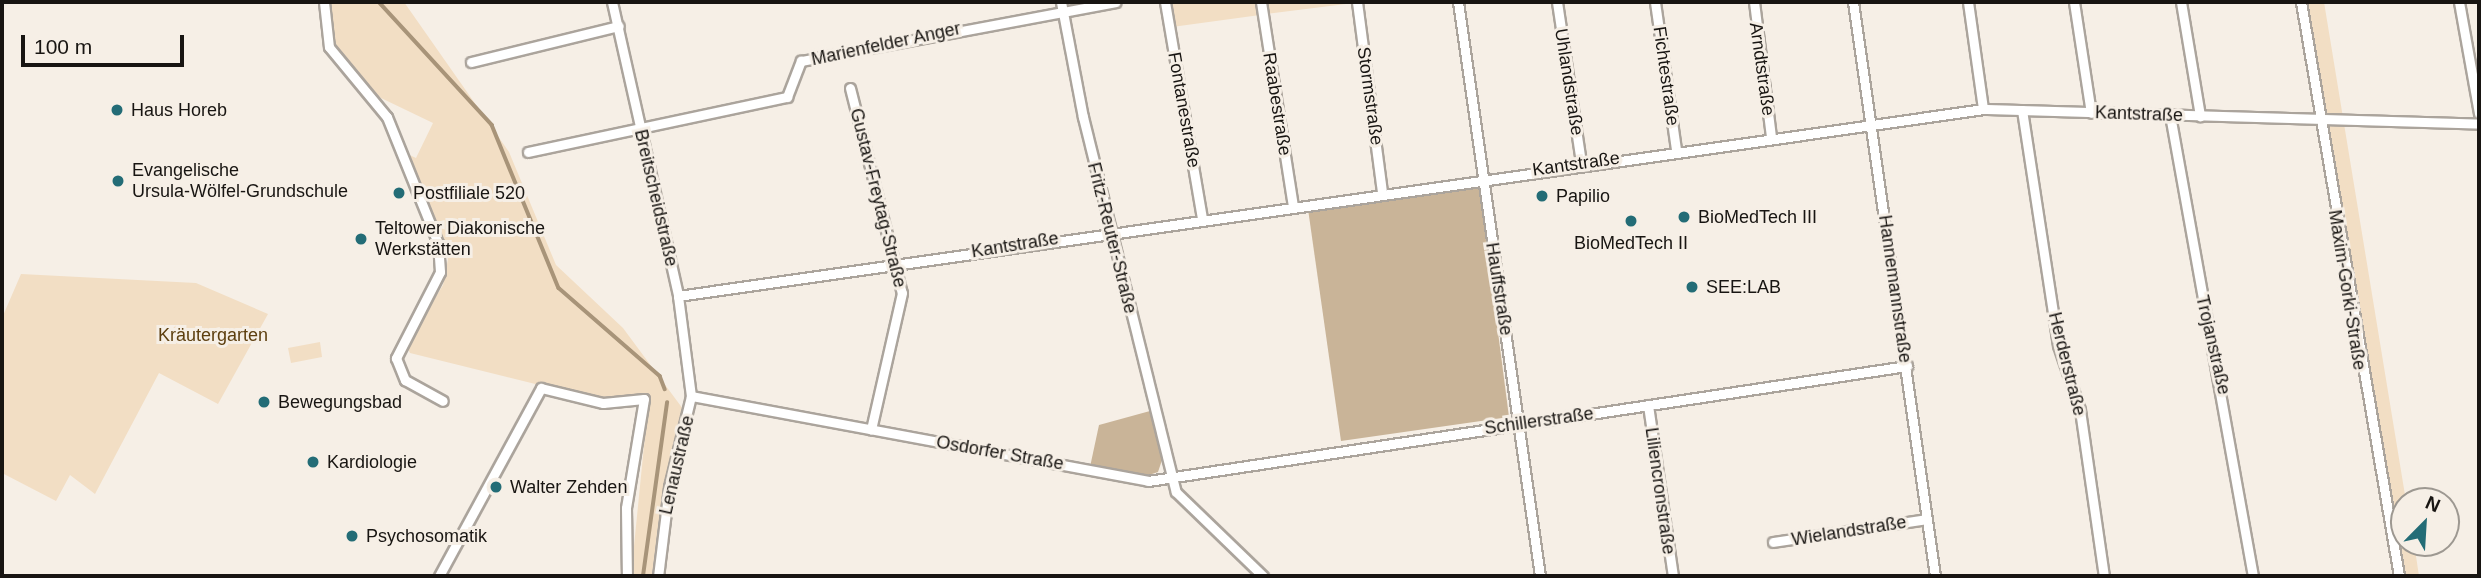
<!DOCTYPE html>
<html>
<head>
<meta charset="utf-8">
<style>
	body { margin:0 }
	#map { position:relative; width:2481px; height:578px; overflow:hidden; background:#f6efe6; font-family:Helvetica,sans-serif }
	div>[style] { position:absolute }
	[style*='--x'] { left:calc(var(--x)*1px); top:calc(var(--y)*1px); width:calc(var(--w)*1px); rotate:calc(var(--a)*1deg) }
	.green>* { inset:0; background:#f2dec4 }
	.forest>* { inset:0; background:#c9b498 }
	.stream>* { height:3.5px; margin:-1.75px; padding:0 1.75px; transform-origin:1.75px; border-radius:1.75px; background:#a89479 }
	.roads { filter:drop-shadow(2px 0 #aba49c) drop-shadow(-2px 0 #aba49c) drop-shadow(0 2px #aba49c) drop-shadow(0 -2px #aba49c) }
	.minor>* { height:9px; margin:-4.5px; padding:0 4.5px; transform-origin:4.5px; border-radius:4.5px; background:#fff }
	.dots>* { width:19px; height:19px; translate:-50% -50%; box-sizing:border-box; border:4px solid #f6efe6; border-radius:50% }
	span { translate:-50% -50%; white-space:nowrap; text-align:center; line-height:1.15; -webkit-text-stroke:6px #f6efe6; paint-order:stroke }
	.street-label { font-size:18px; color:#181512 }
	.poi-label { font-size:18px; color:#181512 }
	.left { translate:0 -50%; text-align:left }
	.park-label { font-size:18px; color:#5d3f0f }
	.frame { position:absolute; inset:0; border:4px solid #181512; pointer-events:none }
	.north { position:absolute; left:2390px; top:487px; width:70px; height:70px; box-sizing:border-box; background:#f6efe6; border:2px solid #9d9891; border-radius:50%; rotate:24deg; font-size:19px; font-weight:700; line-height:28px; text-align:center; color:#181512 }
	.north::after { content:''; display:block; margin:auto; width:24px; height:32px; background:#236c76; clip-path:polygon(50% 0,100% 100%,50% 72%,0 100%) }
	.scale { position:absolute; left:21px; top:35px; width:163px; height:32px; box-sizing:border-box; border:4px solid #181512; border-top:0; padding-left:9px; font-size:21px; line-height:24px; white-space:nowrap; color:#181512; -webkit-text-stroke:5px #f6efe6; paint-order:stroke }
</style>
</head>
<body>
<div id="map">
	<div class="green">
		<i style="clip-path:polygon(328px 2px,404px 2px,509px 152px,556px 265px,623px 328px,683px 409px,664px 483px,652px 576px,631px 576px,649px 396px,600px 400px,410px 353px,406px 345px,443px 285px,448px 259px,403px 152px,416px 158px,433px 123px,381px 98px,351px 71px,336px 49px)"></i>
		<i style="clip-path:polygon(1168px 2px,1258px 2px,1260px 15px,1172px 27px)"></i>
		<i style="clip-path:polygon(1263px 2px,1353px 2px,1354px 3px,1265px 14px)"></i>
		<i style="clip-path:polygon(2305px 2px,2324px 2px,2406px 501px,2404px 543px,2414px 543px,2419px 576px,2404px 576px,2396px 555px)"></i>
		<i style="clip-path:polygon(21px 274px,196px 283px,268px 314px,218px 404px,159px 373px,95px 494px,70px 475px,56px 501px,2px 473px,2px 318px)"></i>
		<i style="clip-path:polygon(320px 342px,322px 357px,291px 363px,288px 348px)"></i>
	</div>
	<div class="forest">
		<i style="clip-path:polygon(1479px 186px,1509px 417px,1341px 441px,1308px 209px)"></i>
		<i style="clip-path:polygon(1150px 411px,1162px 460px,1158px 472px,1143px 477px,1090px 467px,1099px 425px)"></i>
	</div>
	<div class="stream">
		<i style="--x:379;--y:2;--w:167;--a:47.4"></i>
		<i style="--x:492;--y:125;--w:176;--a:67.7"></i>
		<i style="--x:559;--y:288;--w:134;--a:41.1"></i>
		<i style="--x:660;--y:376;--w:14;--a:69"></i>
		<i style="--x:643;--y:576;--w:175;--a:-82.1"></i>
	</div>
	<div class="roads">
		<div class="minor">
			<i style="--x:324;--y:2;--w:45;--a:83.7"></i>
			<i style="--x:329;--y:47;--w:91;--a:50.4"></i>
			<i style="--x:387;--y:117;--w:136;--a:68"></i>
			<i style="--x:438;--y:243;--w:29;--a:86"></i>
			<i style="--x:440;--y:272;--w:97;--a:117.1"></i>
			<i style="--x:396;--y:358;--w:24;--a:68"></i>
			<i style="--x:405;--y:380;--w:43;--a:28.9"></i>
			<i style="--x:612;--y:2;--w:301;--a:77.3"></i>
			<i style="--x:678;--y:296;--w:101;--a:82.6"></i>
			<i style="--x:691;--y:396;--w:94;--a:103.6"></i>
			<i style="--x:669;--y:487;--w:90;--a:97"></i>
			<i style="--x:1061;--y:2;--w:117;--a:79.2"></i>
			<i style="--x:1083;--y:117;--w:386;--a:76.1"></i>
			<i style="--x:1176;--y:492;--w:121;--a:44"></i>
			<i style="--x:1165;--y:2;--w:219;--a:80.3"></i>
			<i style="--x:1261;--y:2;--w:206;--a:81.1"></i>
			<i style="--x:1357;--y:2;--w:191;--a:82.5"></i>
			<i style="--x:1458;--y:2;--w:580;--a:81.87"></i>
			<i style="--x:1557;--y:2;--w:163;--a:81.5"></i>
			<i style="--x:1655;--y:2;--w:149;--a:81.9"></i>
			<i style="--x:1754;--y:2;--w:135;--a:82.8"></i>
			<i style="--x:1853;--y:2;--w:580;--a:81.87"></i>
			<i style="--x:1968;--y:2;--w:108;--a:82"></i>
			<i style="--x:2074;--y:2;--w:112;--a:81.3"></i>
			<i style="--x:2181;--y:2;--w:116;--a:80.5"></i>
			<i style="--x:2301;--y:2;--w:582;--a:80.31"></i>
			<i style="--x:2459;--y:2;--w:113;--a:79.8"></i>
			<i style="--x:471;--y:62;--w:152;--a:-13.7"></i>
			<i style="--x:850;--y:88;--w:211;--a:75.8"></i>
			<i style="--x:902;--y:293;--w:140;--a:102.8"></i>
			<i style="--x:2022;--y:110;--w:238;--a:81.3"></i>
			<i style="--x:2058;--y:345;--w:69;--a:71.3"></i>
			<i style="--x:2080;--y:410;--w:168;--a:81.8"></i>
			<i style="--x:2170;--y:115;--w:468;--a:79.8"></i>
			<i style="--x:528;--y:152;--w:265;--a:-12"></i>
			<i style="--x:787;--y:97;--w:39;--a:-69"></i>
			<i style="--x:801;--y:61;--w:320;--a:-10.6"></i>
			<i style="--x:678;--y:296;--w:1318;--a:-8.15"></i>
			<i style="--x:1983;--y:109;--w:496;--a:1.7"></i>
			<i style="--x:691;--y:396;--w:465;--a:10.5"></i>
			<i style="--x:1148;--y:481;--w:768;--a:-8.62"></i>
			<i style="--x:1648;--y:405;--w:173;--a:81.7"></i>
			<i style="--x:1773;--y:542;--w:155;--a:-8.5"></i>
			<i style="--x:439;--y:576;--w:214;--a:-61.5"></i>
			<i style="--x:541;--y:388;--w:64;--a:13.6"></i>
			<i style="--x:603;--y:403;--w:41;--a:-5.6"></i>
			<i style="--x:644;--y:399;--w:110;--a:99.4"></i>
			<i style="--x:626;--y:508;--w:68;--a:89.2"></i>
		</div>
	</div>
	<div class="dots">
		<i style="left:117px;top:110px;background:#236c76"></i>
		<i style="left:118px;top:181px;background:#236c76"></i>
		<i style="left:399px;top:193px;background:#236c76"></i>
		<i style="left:1542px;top:196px;background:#236c76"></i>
		<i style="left:1684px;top:217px;background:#236c76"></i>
		<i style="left:1631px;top:221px;background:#236c76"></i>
		<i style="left:361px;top:239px;background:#236c76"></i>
		<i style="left:1692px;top:287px;background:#236c76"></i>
		<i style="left:264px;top:402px;background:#236c76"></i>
		<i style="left:313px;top:462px;background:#236c76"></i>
		<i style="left:496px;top:487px;background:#236c76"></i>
		<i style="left:352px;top:536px;background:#236c76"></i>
	</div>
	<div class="street-label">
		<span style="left:886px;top:44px;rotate:-12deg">Marienfelder Anger</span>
		<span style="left:1762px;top:69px;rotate:82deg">Arndtstraße</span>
		<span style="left:1666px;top:76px;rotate:82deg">Fichtestraße</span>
		<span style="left:1569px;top:82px;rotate:81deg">Uhlandstraße</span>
		<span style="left:1370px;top:96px;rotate:82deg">Stormstraße</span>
		<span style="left:1277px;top:104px;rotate:81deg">Raabestraße</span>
		<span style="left:1184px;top:110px;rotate:80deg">Fontanestraße</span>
		<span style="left:2139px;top:114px;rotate:2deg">Kantstraße</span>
		<span style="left:1576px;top:164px;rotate:-8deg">Kantstraße</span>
		<span style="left:656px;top:198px;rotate:77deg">Breitscheidstraße</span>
		<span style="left:878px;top:198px;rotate:76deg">Gustav-Freytag-Straße</span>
		<span style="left:1112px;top:238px;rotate:76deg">Fritz-Reuter-Straße</span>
		<span style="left:1015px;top:245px;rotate:-9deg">Kantstraße</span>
		<span style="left:1499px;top:289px;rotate:81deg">Hauffstraße</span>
		<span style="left:1895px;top:289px;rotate:82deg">Hannemannstraße</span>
		<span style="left:2347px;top:290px;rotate:81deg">Maxim-Gorki-Straße</span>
		<span style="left:2213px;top:345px;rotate:77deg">Trojanstraße</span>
		<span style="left:2067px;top:364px;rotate:76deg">Herderstraße</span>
		<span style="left:1539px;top:421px;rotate:-8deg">Schillerstraße</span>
		<span style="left:1000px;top:453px;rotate:10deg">Osdorfer Straße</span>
		<span style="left:677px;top:465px;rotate:-77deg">Lenaustraße</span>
		<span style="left:1660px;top:491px;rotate:82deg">Liliencronstraße</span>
		<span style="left:1849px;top:531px;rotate:-9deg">Wielandstraße</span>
	</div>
	<div class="poi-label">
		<span class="left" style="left:131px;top:110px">Haus Horeb</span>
		<span class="left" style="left:132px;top:181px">Evangelische<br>Ursula-Wölfel-Grundschule</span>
		<span class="left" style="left:413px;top:193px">Postfiliale 520</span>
		<span class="left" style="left:1556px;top:196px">Papilio</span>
		<span class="left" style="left:1698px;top:217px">BioMedTech III</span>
		<span class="left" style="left:375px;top:239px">Teltower Diakonische<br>Werkstätten</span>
		<span style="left:1631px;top:243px">BioMedTech II</span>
		<span class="left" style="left:1706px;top:287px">SEE:LAB</span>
		<span class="left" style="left:278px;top:402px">Bewegungsbad</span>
		<span class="left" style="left:327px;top:462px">Kardiologie</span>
		<span class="left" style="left:510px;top:487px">Walter Zehden</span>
		<span class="left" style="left:366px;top:536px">Psychosomatik</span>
	</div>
	<div class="park-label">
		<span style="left:213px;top:335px">Kräutergarten</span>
	</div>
	<div class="frame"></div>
	<div class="north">N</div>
	<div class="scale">100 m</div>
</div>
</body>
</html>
